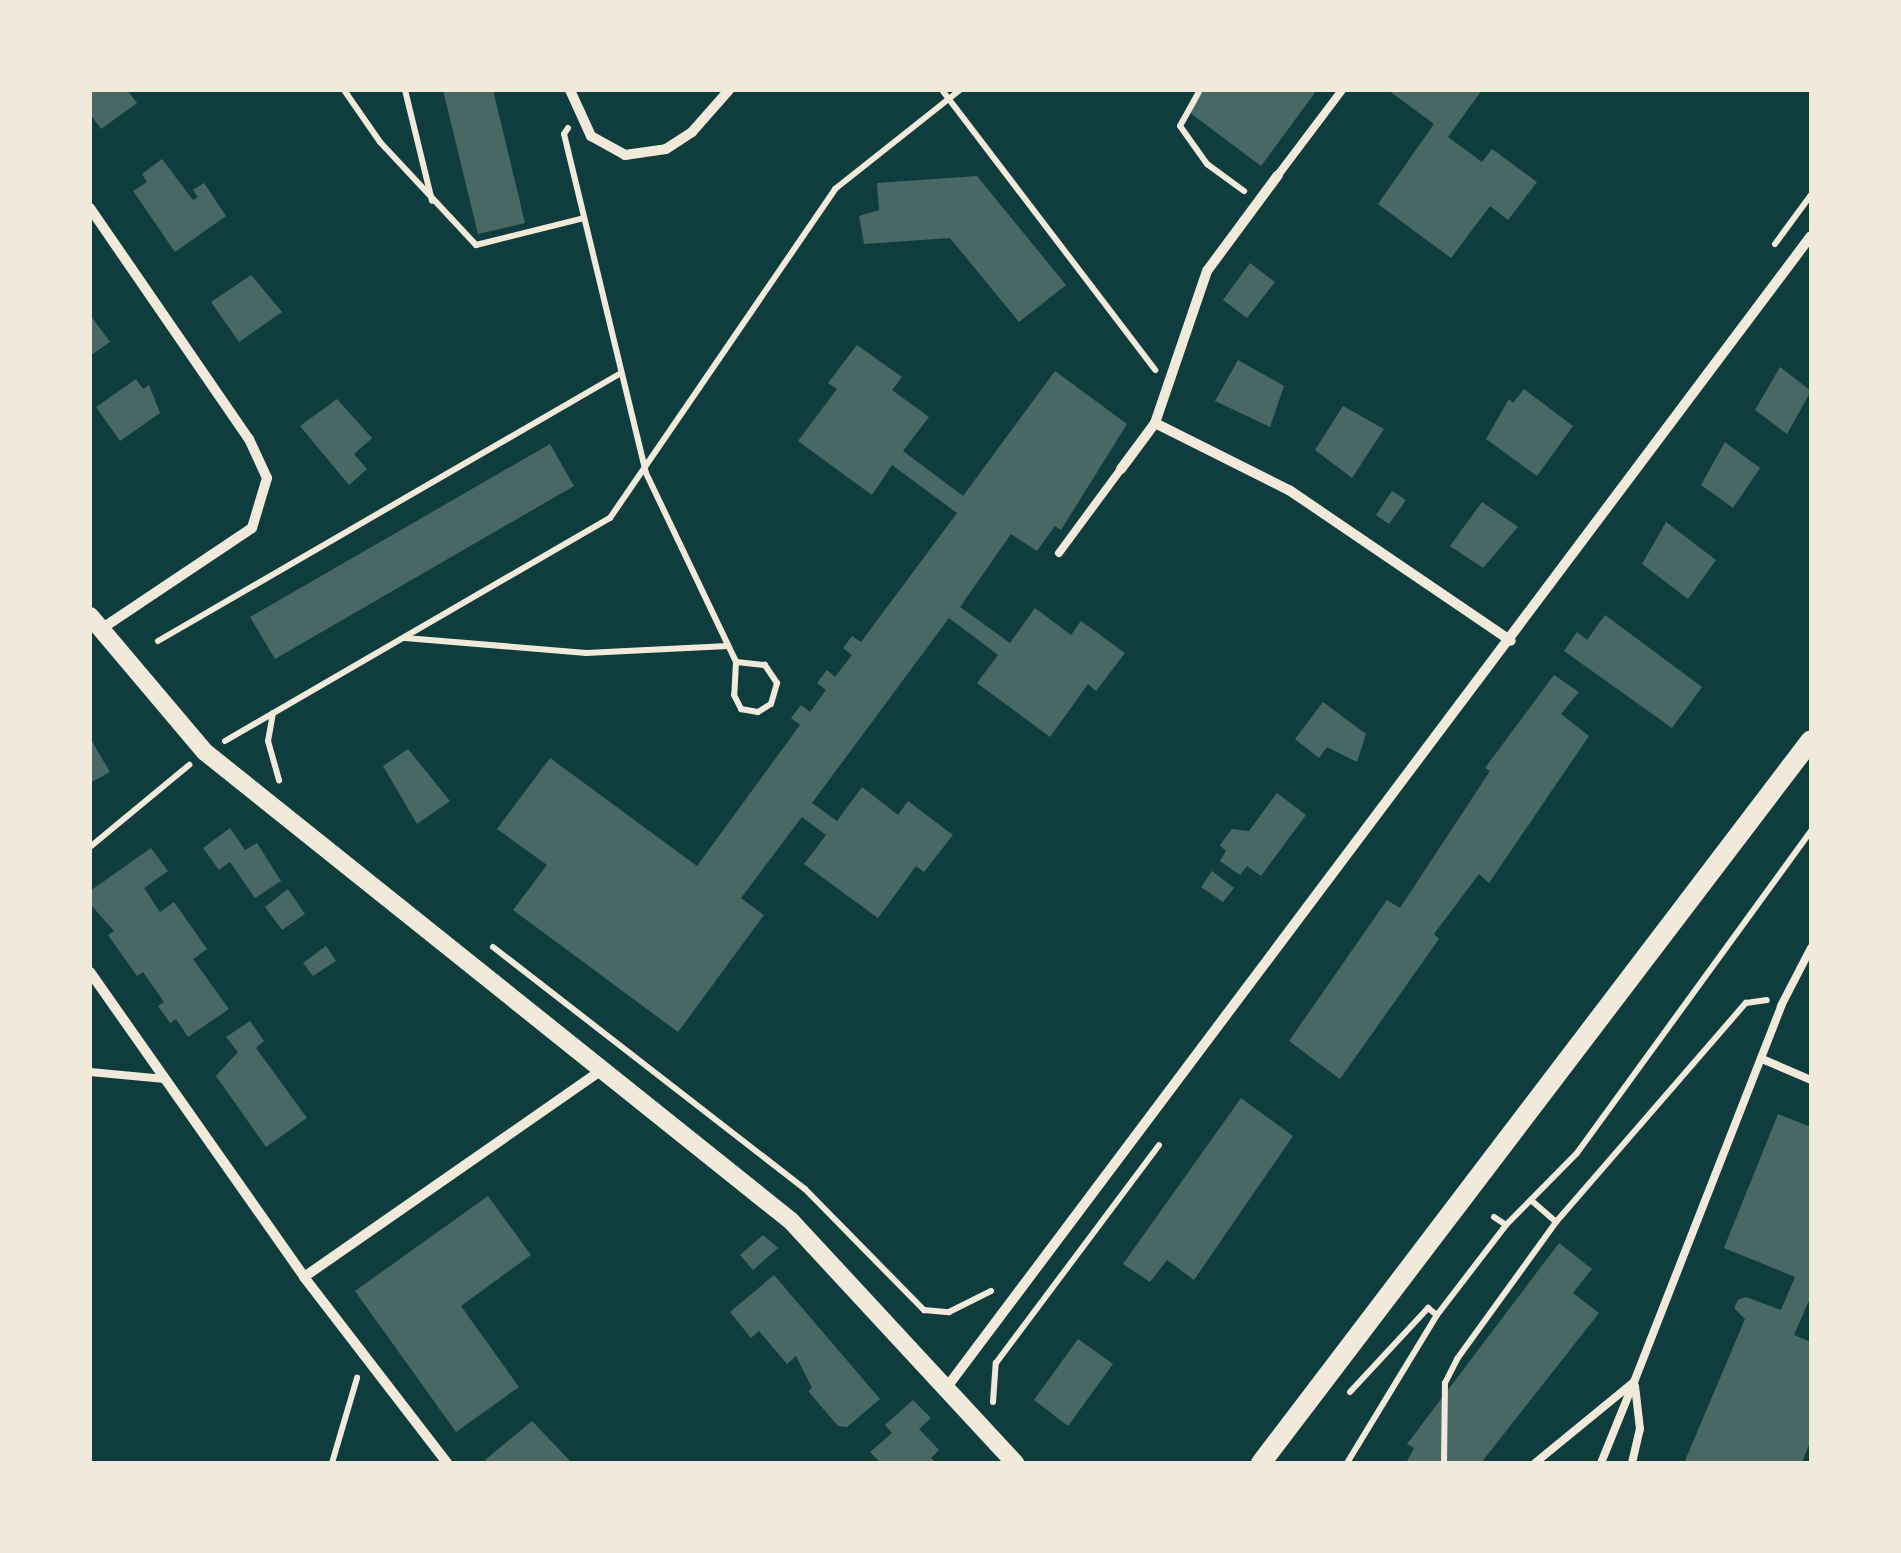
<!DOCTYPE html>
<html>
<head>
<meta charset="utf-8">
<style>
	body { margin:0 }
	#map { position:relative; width:1901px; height:1553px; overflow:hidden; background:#0f3d3e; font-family:Quicksand,sans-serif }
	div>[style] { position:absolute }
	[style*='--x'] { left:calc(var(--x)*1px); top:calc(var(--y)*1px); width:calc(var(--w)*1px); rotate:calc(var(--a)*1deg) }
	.building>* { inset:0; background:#486865 }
	.path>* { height:6px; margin:-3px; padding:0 3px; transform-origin:3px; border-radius:3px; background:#f1e9da }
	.service>* { height:8px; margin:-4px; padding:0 4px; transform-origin:4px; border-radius:4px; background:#f1e9da }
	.minor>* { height:10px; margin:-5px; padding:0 5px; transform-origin:5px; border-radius:5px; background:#f1e9da }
	.tertiary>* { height:18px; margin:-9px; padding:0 9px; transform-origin:9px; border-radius:9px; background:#f1e9da }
	.secondary>* { height:20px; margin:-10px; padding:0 10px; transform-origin:10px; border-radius:10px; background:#f1e9da }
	span { translate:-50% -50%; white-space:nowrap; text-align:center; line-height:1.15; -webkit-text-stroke:10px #f1e9da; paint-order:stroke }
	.frame { position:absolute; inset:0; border:92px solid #f1e9da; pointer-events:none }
</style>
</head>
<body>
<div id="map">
	<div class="building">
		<i style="clip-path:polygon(90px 90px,127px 90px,137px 103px,101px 129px,90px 114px)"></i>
		<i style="clip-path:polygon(443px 90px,493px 90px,525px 223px,478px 234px)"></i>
		<i style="clip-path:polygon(1205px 90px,1317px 90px,1261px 166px,1189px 112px)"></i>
		<i style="clip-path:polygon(1388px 90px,1482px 90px,1448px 137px,1482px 162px,1492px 149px,1537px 182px,1508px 220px,1490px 206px,1451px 258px,1378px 204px,1434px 124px)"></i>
		<i style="clip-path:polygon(162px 159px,193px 200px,198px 197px,193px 190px,204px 183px,226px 216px,175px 252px,133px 191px,147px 182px,142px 174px)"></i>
		<i style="clip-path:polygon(977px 176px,1066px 285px,1019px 322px,950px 238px,864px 244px,859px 216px,879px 210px,877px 183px)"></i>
		<i style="clip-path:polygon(1250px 263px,1275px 282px,1247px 318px,1223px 300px)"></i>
		<i style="clip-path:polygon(251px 275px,282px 312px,239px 342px,211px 302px)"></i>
		<i style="clip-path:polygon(90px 315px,110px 342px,90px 356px)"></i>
		<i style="clip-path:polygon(857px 345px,902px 377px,892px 390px,929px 417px,903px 451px,963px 496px,1055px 371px,1127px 424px,1061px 530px,1055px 526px,1037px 551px,1011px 534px,960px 607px,1010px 643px,1035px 608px,1071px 635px,1081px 621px,1125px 653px,1096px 691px,1088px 684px,1050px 737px,977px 683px,998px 655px,949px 618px,812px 803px,837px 821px,862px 787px,898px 815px,908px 801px,953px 835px,924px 872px,916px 866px,878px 918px,804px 864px,826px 835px,802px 817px,741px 898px,764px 915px,678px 1032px,513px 910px,547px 865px,497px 829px,550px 758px,697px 866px,800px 725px,791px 718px,801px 705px,810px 712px,826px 690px,817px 683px,827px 670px,835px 677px,852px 655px,843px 648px,852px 636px,861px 642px,957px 513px,892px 465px,872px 495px,798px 441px,837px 389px,828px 383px)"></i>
		<i style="clip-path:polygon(1238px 360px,1284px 386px,1270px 427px,1215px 401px)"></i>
		<i style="clip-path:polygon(1780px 367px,1811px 391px,1787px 434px,1755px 410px)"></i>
		<i style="clip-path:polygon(136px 379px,143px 389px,149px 385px,160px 413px,120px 441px,96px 407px)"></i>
		<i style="clip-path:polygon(1524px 389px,1573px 426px,1537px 476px,1486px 439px,1509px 399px,1513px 403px)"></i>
		<i style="clip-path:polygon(337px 399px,372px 438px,354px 454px,367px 469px,349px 485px,300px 426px)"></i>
		<i style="clip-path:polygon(1343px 406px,1384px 429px,1352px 478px,1315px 450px)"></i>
		<i style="clip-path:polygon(1725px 442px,1760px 468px,1733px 508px,1701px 485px)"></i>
		<i style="clip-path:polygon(550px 444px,574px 486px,275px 659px,250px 617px)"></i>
		<i style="clip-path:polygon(1392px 491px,1406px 500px,1389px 524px,1376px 515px)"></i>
		<i style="clip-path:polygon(1482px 502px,1518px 527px,1483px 568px,1450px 546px)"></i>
		<i style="clip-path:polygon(1666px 522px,1716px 560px,1688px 599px,1642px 564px)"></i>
		<i style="clip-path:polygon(1605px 615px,1702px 687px,1672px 728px,1564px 651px,1577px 632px,1587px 640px)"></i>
		<i style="clip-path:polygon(1554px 675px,1579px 692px,1561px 714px,1589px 736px,1489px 883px,1479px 874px,1434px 934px,1439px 939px,1340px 1079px,1289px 1041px,1387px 900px,1400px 908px,1490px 771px,1485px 768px)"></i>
		<i style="clip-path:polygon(1323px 702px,1366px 734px,1357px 762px,1327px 747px,1319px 758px,1295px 739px)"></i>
		<i style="clip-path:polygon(90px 738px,110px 772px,90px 783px)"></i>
		<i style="clip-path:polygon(408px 749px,450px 801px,417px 824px,383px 766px)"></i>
		<i style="clip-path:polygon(1277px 793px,1306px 815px,1261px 876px,1247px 866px,1240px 875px,1220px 861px,1226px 851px,1220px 845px,1232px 829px,1249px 831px)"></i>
		<i style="clip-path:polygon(230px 828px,245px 850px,257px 843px,281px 881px,255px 898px,230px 862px,219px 870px,203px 848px)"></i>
		<i style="clip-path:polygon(151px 848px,168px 871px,144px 888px,160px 912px,174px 902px,207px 949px,193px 959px,229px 1009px,188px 1037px,176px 1019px,170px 1023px,158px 1006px,164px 1002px,143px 972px,137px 976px,108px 935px,114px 931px,90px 904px,90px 891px)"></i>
		<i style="clip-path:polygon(1212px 871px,1234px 888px,1223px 902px,1201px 887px)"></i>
		<i style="clip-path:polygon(288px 889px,305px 914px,282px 930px,265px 907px)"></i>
		<i style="clip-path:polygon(326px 946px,336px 961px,313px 976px,303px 963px)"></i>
		<i style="clip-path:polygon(250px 1021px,264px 1041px,256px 1048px,307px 1118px,266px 1147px,216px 1076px,238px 1052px,226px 1037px)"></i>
		<i style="clip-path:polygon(1241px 1098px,1293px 1136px,1194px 1280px,1167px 1260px,1150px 1282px,1123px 1264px)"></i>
		<i style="clip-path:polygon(1778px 1114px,1811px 1127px,1811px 1296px,1794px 1335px,1811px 1342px,1811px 1439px,1802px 1463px,1684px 1463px,1745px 1319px,1734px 1308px,1738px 1300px,1746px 1297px,1781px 1310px,1795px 1277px,1724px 1248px)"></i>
		<i style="clip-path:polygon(488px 1196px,531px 1255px,461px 1306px,519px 1387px,456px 1432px,355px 1291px)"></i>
		<i style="clip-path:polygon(763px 1235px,778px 1248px,753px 1270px,740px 1255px)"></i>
		<i style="clip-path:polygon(1559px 1243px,1592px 1269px,1573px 1293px,1599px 1313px,1481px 1463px,1406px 1463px,1414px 1448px,1407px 1444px)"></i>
		<i style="clip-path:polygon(774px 1275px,880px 1399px,847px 1427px,838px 1426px,808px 1391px,812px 1388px,796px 1356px,787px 1364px,759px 1331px,751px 1338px,730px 1312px)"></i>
		<i style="clip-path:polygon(1078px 1339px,1113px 1364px,1068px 1426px,1034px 1400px)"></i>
		<i style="clip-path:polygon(913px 1400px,931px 1418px,919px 1429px,939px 1450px,931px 1458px,936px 1463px,881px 1463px,870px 1452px,892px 1433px,885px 1425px)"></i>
		<i style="clip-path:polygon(532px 1421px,572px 1463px,488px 1463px,485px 1460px)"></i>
	</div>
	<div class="path">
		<i style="--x:344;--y:90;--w:63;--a:55.3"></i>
		<i style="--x:380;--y:142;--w:141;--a:47"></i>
		<i style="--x:476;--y:245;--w:111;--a:-14"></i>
		<i style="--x:405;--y:90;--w:114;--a:76.3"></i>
		<i style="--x:942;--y:90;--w:352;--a:52.7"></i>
		<i style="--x:1200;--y:90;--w:41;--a:119.1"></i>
		<i style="--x:1180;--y:126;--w:47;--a:54.6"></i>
		<i style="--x:1207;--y:164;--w:46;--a:36.1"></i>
		<i style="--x:568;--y:128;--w:7;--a:124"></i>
		<i style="--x:564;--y:134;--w:349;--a:76.4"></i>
		<i style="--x:646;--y:473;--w:209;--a:64.5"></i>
		<i style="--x:736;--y:662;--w:33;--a:93"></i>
		<i style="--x:734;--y:695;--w:16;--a:63"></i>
		<i style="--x:741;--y:709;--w:17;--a:10"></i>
		<i style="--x:758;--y:712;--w:15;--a:-32"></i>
		<i style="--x:771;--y:704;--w:22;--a:-74"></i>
		<i style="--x:777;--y:683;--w:22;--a:-124"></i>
		<i style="--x:765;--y:665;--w:29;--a:-174"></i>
		<i style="--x:1775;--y:244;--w:61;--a:-53.7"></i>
		<i style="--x:405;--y:638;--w:182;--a:4.7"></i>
		<i style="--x:586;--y:653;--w:142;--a:-2.8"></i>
		<i style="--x:158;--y:641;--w:535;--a:-30.06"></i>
		<i style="--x:273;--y:713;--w:28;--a:100"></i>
		<i style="--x:268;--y:741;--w:41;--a:74.2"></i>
		<i style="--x:225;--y:741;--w:445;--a:-30.1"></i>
		<i style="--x:610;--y:518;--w:399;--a:-55.6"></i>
		<i style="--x:835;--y:189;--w:159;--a:-38.4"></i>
		<i style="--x:90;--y:847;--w:129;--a:-39.6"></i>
		<i style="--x:493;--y:947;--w:395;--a:37.8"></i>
		<i style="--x:805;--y:1189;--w:170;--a:45.5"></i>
		<i style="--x:924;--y:1310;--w:25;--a:5"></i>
		<i style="--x:949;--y:1312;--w:47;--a:-26.6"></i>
		<i style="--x:1532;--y:1201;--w:32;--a:41"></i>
		<i style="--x:1494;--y:1217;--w:14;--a:34"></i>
		<i style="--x:1350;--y:1392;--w:115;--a:-47.1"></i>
		<i style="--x:1428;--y:1308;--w:11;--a:38"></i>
		<i style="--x:1437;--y:1315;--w:113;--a:-52.5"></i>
		<i style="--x:1506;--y:1225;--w:101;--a:-45.4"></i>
		<i style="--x:1577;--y:1153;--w:398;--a:-54"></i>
		<i style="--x:993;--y:1402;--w:39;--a:-86"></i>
		<i style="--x:996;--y:1363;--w:272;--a:-53.2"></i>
		<i style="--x:332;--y:1463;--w:89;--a:-73.6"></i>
		<i style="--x:1347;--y:1463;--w:173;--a:-58.7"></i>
		<i style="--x:1444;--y:1463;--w:80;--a:-89.3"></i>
		<i style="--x:1445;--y:1383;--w:27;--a:-63"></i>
		<i style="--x:1457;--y:1359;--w:169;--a:-54.1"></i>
		<i style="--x:1556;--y:1222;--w:290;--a:-49.1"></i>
		<i style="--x:1746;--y:1003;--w:21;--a:-8"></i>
	</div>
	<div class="service">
		<i style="--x:1278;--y:175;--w:106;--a:-53"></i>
		<i style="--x:1059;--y:553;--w:104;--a:-53.6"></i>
		<i style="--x:1762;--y:1059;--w:53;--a:23.2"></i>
		<i style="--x:90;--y:1072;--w:75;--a:5.3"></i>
		<i style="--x:1535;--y:1463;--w:128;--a:-39.3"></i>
		<i style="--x:1634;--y:1382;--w:404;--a:-68.6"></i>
		<i style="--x:1781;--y:1006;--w:65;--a:-62.7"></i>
		<i style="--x:1601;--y:1463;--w:85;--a:-67.9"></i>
		<i style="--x:1632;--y:1463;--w:35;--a:-77"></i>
		<i style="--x:1640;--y:1429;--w:43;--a:-96.6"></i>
	</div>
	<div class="minor">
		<i style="--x:570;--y:90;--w:51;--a:65.5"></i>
		<i style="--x:591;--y:136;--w:39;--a:29"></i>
		<i style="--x:625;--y:155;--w:41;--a:-8.3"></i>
		<i style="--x:666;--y:149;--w:31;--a:-33"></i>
		<i style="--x:692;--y:132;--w:56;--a:-48.6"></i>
		<i style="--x:90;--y:208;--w:280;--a:55.5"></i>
		<i style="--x:249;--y:439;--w:43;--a:65.2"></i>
		<i style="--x:267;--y:478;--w:52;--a:106.7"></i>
		<i style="--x:252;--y:528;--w:182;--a:146.2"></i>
		<i style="--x:1155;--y:423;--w:150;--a:26.6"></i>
		<i style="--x:1289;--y:490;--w:268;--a:34.2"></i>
		<i style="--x:1121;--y:469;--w:57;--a:-53.5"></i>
		<i style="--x:1155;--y:423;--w:161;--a:-71.1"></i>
		<i style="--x:1207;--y:271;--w:119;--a:-53.5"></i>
		<i style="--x:90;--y:972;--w:373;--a:54.9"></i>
		<i style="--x:304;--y:1277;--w:235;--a:52.4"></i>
		<i style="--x:304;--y:1277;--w:361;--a:-34.8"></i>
		<i style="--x:944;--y:1391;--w:1444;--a:-53.11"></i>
	</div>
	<div class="tertiary">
		<i style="--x:90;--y:616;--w:178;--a:49.8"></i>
		<i style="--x:205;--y:752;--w:751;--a:38.67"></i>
		<i style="--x:791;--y:1221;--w:330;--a:47.2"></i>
	</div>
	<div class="secondary">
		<i style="--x:1261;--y:1463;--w:908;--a:-52.74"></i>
	</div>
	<div class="frame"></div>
</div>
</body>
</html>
